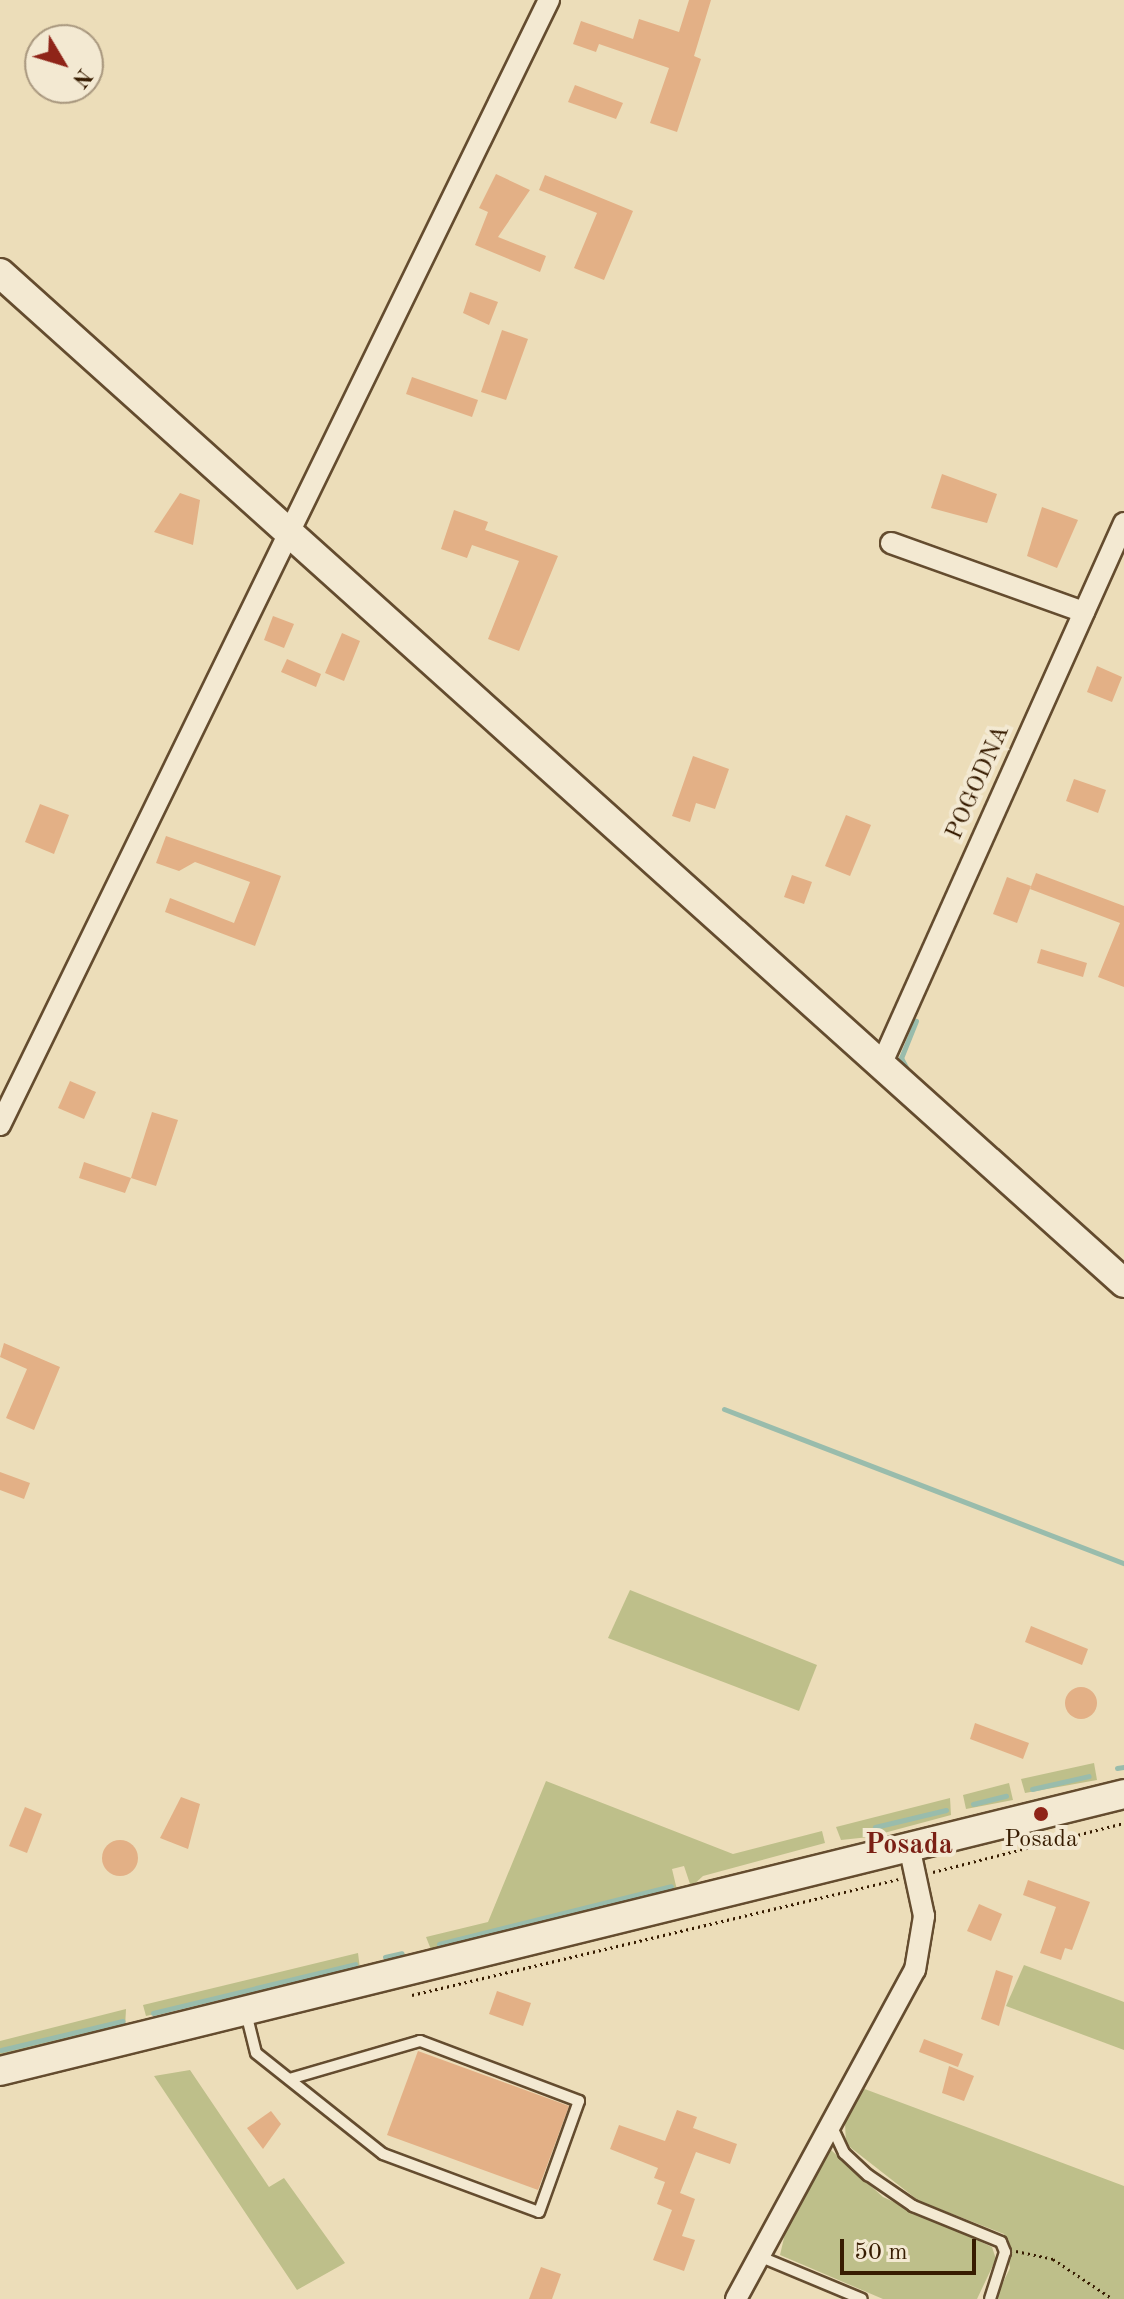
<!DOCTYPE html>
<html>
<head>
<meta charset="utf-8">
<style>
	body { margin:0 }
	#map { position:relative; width:1124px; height:2299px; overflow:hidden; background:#ecddb9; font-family:"Old Standard TT",serif }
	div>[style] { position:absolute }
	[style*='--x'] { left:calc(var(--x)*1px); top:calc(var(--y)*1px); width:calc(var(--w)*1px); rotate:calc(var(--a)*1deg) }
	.green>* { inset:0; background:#bebf8a }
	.stream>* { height:5px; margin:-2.5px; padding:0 2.5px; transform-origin:2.5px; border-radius:2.5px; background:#99bcac }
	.building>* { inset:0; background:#e3b086 }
	.round { border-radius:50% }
	.path>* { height:3px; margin-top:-1.5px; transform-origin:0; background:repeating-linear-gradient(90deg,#371c01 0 2px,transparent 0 6px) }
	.roads { filter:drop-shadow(2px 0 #644c2f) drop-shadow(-2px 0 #644c2f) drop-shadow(0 2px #644c2f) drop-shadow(0 -2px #644c2f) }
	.lane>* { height:10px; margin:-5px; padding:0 5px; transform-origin:5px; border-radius:5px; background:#f3e9d2 }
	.street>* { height:20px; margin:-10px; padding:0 10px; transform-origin:10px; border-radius:10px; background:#f3e9d2 }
	.secondary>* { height:28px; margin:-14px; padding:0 14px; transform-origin:14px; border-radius:14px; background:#f3e9d2 }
	.dots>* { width:22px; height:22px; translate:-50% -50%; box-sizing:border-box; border:4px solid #f3e9d2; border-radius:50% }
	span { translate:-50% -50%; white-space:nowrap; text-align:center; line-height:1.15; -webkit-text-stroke:8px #f3e9d2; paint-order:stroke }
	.street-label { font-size:24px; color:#371c01 }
	.poi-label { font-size:24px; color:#371c01 }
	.quarter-label { font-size:28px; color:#7a1f14; font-weight:700 }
	.north { position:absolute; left:24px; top:24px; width:80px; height:80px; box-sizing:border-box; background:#f3e9d2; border:2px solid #a8977e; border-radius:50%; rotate:128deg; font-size:22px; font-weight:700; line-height:32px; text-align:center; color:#371c01 }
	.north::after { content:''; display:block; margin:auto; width:28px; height:36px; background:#8f2418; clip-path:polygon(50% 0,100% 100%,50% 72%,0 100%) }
	.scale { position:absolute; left:840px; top:2239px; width:136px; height:36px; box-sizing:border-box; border:4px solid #371c01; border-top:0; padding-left:10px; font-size:24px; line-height:28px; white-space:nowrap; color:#371c01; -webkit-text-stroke:6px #f3e9d2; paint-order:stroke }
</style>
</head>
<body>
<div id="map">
	<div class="green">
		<i style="clip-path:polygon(630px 1590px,817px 1665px,799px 1711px,608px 1638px)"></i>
		<i style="clip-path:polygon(1094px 1763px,1097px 1780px,1025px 1793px,1021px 1779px)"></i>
		<i style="clip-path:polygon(546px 1781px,733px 1854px,822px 1831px,825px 1843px,703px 1876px,691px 1887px,684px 1866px,672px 1869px,677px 1890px,432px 1952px,426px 1937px,488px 1922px)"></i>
		<i style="clip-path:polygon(1009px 1783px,1013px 1800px,966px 1809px,963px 1795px)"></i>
		<i style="clip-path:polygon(950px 1798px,951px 1815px,869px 1837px,841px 1840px,836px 1827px)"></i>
		<i style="clip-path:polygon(358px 1953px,360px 1969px,146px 2016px,143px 2005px)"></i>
		<i style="clip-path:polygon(1024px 1965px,1124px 2002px,1124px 2050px,1006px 2006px)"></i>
		<i style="clip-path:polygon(126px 2009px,125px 2028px,0 2057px,0 2041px)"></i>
		<i style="clip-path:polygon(190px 2070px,269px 2187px,284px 2178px,345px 2263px,297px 2290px,154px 2076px)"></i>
		<i style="clip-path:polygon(862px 2088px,1124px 2186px,1124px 2299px,995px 2299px,1010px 2268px,1004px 2234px,919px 2201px,846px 2144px,845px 2123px)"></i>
		<i style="clip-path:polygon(831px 2150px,883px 2197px,992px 2247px,996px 2259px,977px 2299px,883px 2299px,780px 2255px,787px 2225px)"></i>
	</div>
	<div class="stream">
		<i style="--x:908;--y:1071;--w:15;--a:-118"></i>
		<i style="--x:901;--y:1058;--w:40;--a:-68"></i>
		<i style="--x:724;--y:1409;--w:429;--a:21.1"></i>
		<i style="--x:1117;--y:1768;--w:7;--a:-8"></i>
		<i style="--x:1032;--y:1789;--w:58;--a:-12.8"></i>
		<i style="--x:973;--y:1804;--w:34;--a:-14"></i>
		<i style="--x:875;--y:1827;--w:73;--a:-13.5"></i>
		<i style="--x:439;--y:1944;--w:239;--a:-14"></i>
		<i style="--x:385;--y:1957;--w:17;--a:-13"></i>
		<i style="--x:153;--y:2013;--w:208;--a:-13.6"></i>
		<i style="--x:1;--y:2050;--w:125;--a:-13.4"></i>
	</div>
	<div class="building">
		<i style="clip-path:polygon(689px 0,711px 0,694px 56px,701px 59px,677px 132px,650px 123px,669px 68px,599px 44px,596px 52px,573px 44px,581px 21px,633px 39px,639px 19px,679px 32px)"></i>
		<i style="clip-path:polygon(575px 85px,623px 103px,616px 119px,568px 102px)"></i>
		<i style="clip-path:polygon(496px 174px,530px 190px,498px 237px,546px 256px,540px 272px,475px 245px,488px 212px,479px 208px)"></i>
		<i style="clip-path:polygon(545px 175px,633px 211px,604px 280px,574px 268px,597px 213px,539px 190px)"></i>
		<i style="clip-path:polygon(470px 292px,498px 302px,489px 325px,463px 313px)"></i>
		<i style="clip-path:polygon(502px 330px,528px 339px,506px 400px,481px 392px)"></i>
		<i style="clip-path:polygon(412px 377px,478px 400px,472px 417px,406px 394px)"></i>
		<i style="clip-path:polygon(942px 474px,997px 494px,987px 523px,931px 508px)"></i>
		<i style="clip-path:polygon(180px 493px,200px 500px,193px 545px,154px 532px)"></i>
		<i style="clip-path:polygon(1042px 507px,1078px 520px,1057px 568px,1027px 556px)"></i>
		<i style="clip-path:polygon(454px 510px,488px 522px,485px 530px,558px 556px,519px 651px,488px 639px,519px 561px,472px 545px,467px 558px,441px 549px)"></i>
		<i style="clip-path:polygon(273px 616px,294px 624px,284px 648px,264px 640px)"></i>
		<i style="clip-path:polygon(342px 633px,360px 641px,344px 681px,325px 673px)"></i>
		<i style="clip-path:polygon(287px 659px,321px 674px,316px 687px,281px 672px)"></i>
		<i style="clip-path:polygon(1097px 666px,1122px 677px,1112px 702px,1087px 692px)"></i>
		<i style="clip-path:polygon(693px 756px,729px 769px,715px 809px,696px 803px,690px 822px,672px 816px)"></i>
		<i style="clip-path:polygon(1074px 779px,1106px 790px,1098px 813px,1066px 801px)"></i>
		<i style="clip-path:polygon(40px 804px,69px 815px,54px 854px,25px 842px)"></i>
		<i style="clip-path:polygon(846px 815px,871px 825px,850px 876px,825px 866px)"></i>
		<i style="clip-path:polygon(166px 836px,281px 876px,255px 946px,165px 912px,170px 898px,234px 923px,250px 882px,195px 862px,179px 871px,156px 863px)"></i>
		<i style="clip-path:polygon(1036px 873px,1124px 906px,1124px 987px,1098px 977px,1120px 923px,1030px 889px)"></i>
		<i style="clip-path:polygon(792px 875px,812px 882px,804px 904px,784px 897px)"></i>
		<i style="clip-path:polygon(1007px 877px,1031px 886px,1017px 923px,993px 914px)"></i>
		<i style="clip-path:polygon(1041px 949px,1087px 963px,1083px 977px,1037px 963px)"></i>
		<i style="clip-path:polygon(70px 1081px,96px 1092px,84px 1119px,58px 1108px)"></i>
		<i style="clip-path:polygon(152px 1112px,178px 1120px,156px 1186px,131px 1178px)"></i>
		<i style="clip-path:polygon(84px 1162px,131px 1178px,125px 1193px,79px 1178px)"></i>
		<i style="clip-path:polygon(4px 1343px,60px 1367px,34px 1430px,6px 1418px,27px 1369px,0 1357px)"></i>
		<i style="clip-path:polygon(0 1472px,30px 1483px,24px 1499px,0 1490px)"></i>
		<i style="clip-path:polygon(1031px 1626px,1088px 1649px,1082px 1665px,1025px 1642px)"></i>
		<i class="round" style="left:1065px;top:1687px;width:32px;height:32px"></i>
		<i style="clip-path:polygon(975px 1723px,1029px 1743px,1023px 1759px,970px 1739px)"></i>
		<i style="clip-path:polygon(181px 1797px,200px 1804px,188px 1849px,160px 1838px)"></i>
		<i style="clip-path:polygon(25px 1807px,42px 1814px,27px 1853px,9px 1846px)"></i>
		<i class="round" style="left:102px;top:1840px;width:36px;height:36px"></i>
		<i style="clip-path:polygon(1028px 1880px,1090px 1902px,1072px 1950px,1065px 1948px,1061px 1960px,1040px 1953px,1056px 1907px,1023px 1895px)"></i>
		<i style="clip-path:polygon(979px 1904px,1002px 1914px,991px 1941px,967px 1931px)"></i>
		<i style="clip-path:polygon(996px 1970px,1013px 1976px,999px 2026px,981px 2019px)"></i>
		<i style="clip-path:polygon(497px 1991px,531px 2003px,523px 2026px,489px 2014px)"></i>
		<i style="clip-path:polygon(924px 2039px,963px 2054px,958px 2067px,919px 2052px)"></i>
		<i style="clip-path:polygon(418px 2051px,569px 2106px,538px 2190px,387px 2135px)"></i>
		<i style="clip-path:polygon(949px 2066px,974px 2076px,964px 2101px,942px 2093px)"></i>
		<i style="clip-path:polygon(677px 2110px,697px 2117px,693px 2128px,737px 2144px,730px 2164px,696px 2152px,680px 2193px,695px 2199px,682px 2236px,695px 2240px,684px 2271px,653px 2260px,672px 2210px,657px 2204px,665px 2182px,654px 2178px,658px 2168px,610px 2149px,619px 2125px,665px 2141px)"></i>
		<i style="clip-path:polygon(271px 2111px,281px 2124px,263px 2149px,247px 2128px)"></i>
		<i style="clip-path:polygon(541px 2267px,561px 2274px,552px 2299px,529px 2299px)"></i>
	</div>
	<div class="path">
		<i style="--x:933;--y:1872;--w:197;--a:-14.4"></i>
		<i style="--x:412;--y:1995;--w:500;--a:-13.4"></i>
		<i style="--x:1016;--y:2251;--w:38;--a:12"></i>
		<i style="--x:1053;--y:2259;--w:72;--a:33.7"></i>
	</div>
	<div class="roads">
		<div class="lane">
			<i style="--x:246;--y:2013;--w:41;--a:76"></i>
			<i style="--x:256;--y:2053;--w:162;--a:38.5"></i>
			<i style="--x:383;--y:2154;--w:166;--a:20.4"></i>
			<i style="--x:539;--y:2212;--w:118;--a:-70.2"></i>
			<i style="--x:579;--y:2101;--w:170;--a:-159.3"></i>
			<i style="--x:420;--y:2041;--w:136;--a:163.8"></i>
			<i style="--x:832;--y:2127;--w:29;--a:65"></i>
			<i style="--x:844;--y:2153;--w:33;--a:43"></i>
			<i style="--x:868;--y:2175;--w:55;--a:34.6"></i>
			<i style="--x:913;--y:2206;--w:95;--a:22.2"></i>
			<i style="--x:1001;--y:2242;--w:11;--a:68"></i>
			<i style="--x:1005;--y:2252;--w:49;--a:107.7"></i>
			<i style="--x:761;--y:2257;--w:109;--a:22.6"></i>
		</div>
		<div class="street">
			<i style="--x:891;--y:543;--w:205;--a:19.7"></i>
			<i style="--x:881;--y:1065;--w:594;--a:-65.85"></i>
			<i style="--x:0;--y:1125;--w:1252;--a:-63.99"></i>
			<i style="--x:736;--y:2299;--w:375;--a:-61.5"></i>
			<i style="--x:915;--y:1970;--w:55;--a:-80.5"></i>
			<i style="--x:924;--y:1916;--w:72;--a:-102.1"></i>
		</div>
		<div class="secondary">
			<i style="--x:0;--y:273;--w:1511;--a:41.94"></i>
			<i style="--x:0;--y:2071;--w:1158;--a:-13.84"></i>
		</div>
	</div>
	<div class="dots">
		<i style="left:1041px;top:1814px;background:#8f2418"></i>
	</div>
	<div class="street-label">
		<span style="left:979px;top:783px;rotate:-66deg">POGODNA</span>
	</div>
	<div class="poi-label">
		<span style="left:1041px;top:1841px">Posada</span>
	</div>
	<div class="quarter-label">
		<span style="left:909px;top:1846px">Posada</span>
	</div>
	<div class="north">N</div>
	<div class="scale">50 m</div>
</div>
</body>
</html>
